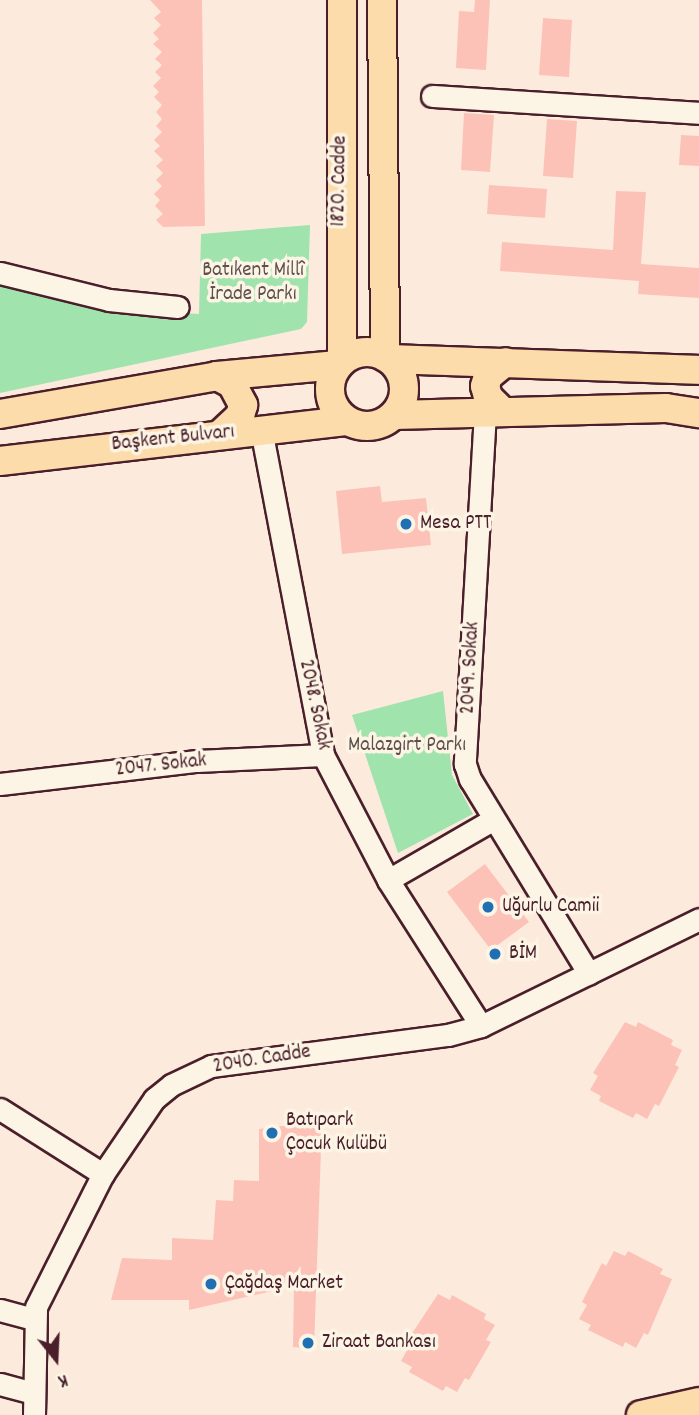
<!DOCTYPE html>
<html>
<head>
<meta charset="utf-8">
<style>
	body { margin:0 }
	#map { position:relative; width:699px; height:1415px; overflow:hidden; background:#fcebdc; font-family:Dekko,sans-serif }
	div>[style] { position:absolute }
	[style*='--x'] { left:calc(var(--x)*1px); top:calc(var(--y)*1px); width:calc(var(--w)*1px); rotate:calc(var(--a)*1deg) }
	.green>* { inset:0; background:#a1e3ad }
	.building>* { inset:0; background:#fdc2b7 }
	.roads { filter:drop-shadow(2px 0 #4a1f2b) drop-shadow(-2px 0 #4a1f2b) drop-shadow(0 2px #4a1f2b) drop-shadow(0 -2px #4a1f2b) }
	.minor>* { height:21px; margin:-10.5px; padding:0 10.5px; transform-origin:10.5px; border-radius:10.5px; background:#fcf5e5 }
	.major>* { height:28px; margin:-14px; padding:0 14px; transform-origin:14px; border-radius:14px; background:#fddcac }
	.major>.ring { margin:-14px; padding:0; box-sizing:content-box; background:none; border:28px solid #fddcac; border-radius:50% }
	.dots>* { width:19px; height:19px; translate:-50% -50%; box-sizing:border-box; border:4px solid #fcf5e5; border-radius:50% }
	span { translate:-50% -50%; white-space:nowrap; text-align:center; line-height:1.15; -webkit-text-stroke:7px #fcf5e5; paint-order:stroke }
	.street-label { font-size:21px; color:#4a1f2b }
	.park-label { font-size:21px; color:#60504c }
	.poi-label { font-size:21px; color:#4a1f2b }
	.left { translate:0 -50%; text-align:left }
	.north { position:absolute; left:21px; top:1324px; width:70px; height:70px; -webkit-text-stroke:5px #fcf5e5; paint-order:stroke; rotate:162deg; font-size:19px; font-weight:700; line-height:28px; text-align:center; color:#4a1f2b }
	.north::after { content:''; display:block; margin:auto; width:24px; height:32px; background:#4a1f2b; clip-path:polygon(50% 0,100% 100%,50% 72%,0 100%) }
</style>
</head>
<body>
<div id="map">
	<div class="green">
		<i style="clip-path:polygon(310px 225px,307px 322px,301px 329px,0 393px,0 276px,113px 309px,199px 314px,201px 234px)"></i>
		<i style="clip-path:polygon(443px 691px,452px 775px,473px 814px,398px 853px,352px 715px)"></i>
	</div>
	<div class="building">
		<i style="clip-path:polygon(150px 0,202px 0,205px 226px,163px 227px,156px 220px,163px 214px,155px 206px,160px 200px,154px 194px,162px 186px,156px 180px,163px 173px,156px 166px,163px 160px,154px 151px,160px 146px,154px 140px,162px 132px,156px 126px,162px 119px,156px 112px,162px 105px,154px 97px,159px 92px,153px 86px,161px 78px,155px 72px,162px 65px,155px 59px,162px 52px,153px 44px,159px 39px,153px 33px,161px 25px,154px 18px,161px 12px)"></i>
		<i style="clip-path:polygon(475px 0,490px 0,486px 70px,456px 68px,459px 11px,474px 12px)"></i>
		<i style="clip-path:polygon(543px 18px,572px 20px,569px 77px,539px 75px)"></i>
		<i style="clip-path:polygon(464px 113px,494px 115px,490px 172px,461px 170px)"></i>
		<i style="clip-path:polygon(547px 119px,577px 121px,573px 178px,543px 176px)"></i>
		<i style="clip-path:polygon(681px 135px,699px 136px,699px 166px,679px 165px)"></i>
		<i style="clip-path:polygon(489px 185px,547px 189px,545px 218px,487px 214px)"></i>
		<i style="clip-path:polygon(616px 191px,646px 192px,641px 264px,699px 268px,699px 298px,638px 294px,639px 281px,500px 271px,502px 242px,613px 250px)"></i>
		<i style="clip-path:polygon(380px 486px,382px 502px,426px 498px,431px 545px,342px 554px,336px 491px)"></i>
		<i style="clip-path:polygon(485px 864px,529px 922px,491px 950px,447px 892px)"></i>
		<i style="clip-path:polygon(625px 1022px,636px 1027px,638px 1022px,673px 1040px,671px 1045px,682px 1050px,675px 1065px,679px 1067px,659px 1106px,655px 1104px,647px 1119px,636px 1113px,633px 1118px,599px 1101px,601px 1096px,590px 1090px,598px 1076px,593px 1073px)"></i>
		<i style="clip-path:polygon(322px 1121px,314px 1349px,293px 1347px,294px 1286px,189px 1310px,189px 1300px,111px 1300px,122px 1258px,172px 1260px,172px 1238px,213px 1240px,216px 1200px,233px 1201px,234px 1180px,259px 1181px,259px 1129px)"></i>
		<i style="clip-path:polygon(614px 1251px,625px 1256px,628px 1251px,663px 1269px,660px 1274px,672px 1279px,648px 1335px,644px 1333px,636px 1348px,625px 1342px,623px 1347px,588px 1330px,591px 1325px,579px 1319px,587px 1305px,582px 1302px,602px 1263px,606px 1266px)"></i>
		<i style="clip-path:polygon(438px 1294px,450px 1300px,452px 1295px,486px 1314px,484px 1319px,495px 1325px,486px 1340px,491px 1342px,469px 1380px,465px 1378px,457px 1392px,446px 1386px,443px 1391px,409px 1372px,412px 1367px,401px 1361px,409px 1347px,405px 1344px)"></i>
	</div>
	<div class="roads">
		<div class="minor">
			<i style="--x:432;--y:96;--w:268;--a:3.6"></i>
			<i style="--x:0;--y:273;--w:112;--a:13.9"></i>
			<i style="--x:109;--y:300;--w:69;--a:5.8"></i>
			<i style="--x:485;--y:412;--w:353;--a:93.3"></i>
			<i style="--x:465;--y:764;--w:16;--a:72"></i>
			<i style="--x:470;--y:779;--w:228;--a:58.6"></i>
			<i style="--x:261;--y:429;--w:332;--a:79.2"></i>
			<i style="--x:323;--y:755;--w:141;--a:62.5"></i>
			<i style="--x:388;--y:880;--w:173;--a:57.5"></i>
			<i style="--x:0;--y:784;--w:198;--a:-6.7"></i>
			<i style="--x:197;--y:761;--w:126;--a:-2.7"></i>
			<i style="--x:388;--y:880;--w:122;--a:-29.9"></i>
			<i style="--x:0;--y:1109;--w:122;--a:32.3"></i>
			<i style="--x:0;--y:1310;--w:35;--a:15"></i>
			<i style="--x:0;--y:1384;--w:35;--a:15"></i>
			<i style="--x:34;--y:1415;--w:108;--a:-88.9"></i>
			<i style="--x:36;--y:1307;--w:149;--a:-63.3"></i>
			<i style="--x:103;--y:1174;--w:91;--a:-55.8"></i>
			<i style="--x:154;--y:1099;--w:22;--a:-39"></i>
			<i style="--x:171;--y:1085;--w:44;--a:-25.4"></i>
			<i style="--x:211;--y:1066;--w:239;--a:-7.5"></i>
			<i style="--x:448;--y:1035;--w:34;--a:-15"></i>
			<i style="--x:481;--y:1026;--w:243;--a:-26.1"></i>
		</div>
		<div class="major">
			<i style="--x:382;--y:0;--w:357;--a:89.5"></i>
			<i class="ring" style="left:330px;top:352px;width:46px;height:46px"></i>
			<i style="--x:389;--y:359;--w:310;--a:2"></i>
			<i style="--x:342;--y:361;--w:361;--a:-90"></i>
			<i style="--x:217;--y:376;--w:17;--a:28"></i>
			<i style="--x:232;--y:384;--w:24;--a:62"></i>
			<i style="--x:243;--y:405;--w:11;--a:105"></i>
			<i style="--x:240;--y:416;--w:25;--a:137"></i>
			<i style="--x:502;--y:411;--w:20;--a:-135"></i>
			<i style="--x:488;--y:397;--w:11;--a:-105"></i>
			<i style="--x:485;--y:386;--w:10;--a:-73"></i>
			<i style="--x:488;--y:376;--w:22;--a:-39"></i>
			<i style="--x:0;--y:414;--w:220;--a:-9.9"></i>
			<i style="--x:217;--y:376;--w:121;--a:-5.2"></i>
			<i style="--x:394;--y:415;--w:272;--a:-1.5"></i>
			<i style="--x:666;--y:408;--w:33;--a:9"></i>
			<i style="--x:0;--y:461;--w:348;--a:-6.6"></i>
			<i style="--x:641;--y:1415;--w:59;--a:-12.6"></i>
		</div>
	</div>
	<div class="dots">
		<i style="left:406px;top:524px;background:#1f6fb2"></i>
		<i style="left:488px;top:907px;background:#1f6fb2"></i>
		<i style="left:495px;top:954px;background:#1f6fb2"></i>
		<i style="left:272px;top:1133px;background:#1f6fb2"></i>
		<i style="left:211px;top:1284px;background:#1f6fb2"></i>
		<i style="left:308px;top:1343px;background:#1f6fb2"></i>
	</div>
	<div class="street-label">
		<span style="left:340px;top:181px;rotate:-89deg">1820. Cadde</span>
		<span style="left:173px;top:439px;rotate:-6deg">Başkent Bulvarı</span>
		<span style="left:471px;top:668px;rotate:-87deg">2049. Sokak</span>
		<span style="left:314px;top:705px;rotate:78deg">2048. Sokak</span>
		<span style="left:161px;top:766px;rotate:-6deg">2047. Sokak</span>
		<span style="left:262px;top:1060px;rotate:-9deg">2040. Cadde</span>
	</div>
	<div class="park-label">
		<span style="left:253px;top:283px">Batıkent Millî<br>İrade Parkı</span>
		<span style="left:407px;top:746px">Malazgirt Parkı</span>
	</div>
	<div class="poi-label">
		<span class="left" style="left:420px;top:524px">Mesa PTT</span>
		<span class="left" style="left:502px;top:907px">Uğurlu Camii</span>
		<span class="left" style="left:509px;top:954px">BİM</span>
		<span class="left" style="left:286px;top:1133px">Batıpark<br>Çocuk Kulübü</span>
		<span class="left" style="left:225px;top:1284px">Çağdaş Market</span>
		<span class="left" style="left:322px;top:1343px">Ziraat Bankası</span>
	</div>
	<div class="north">K</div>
</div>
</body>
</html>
